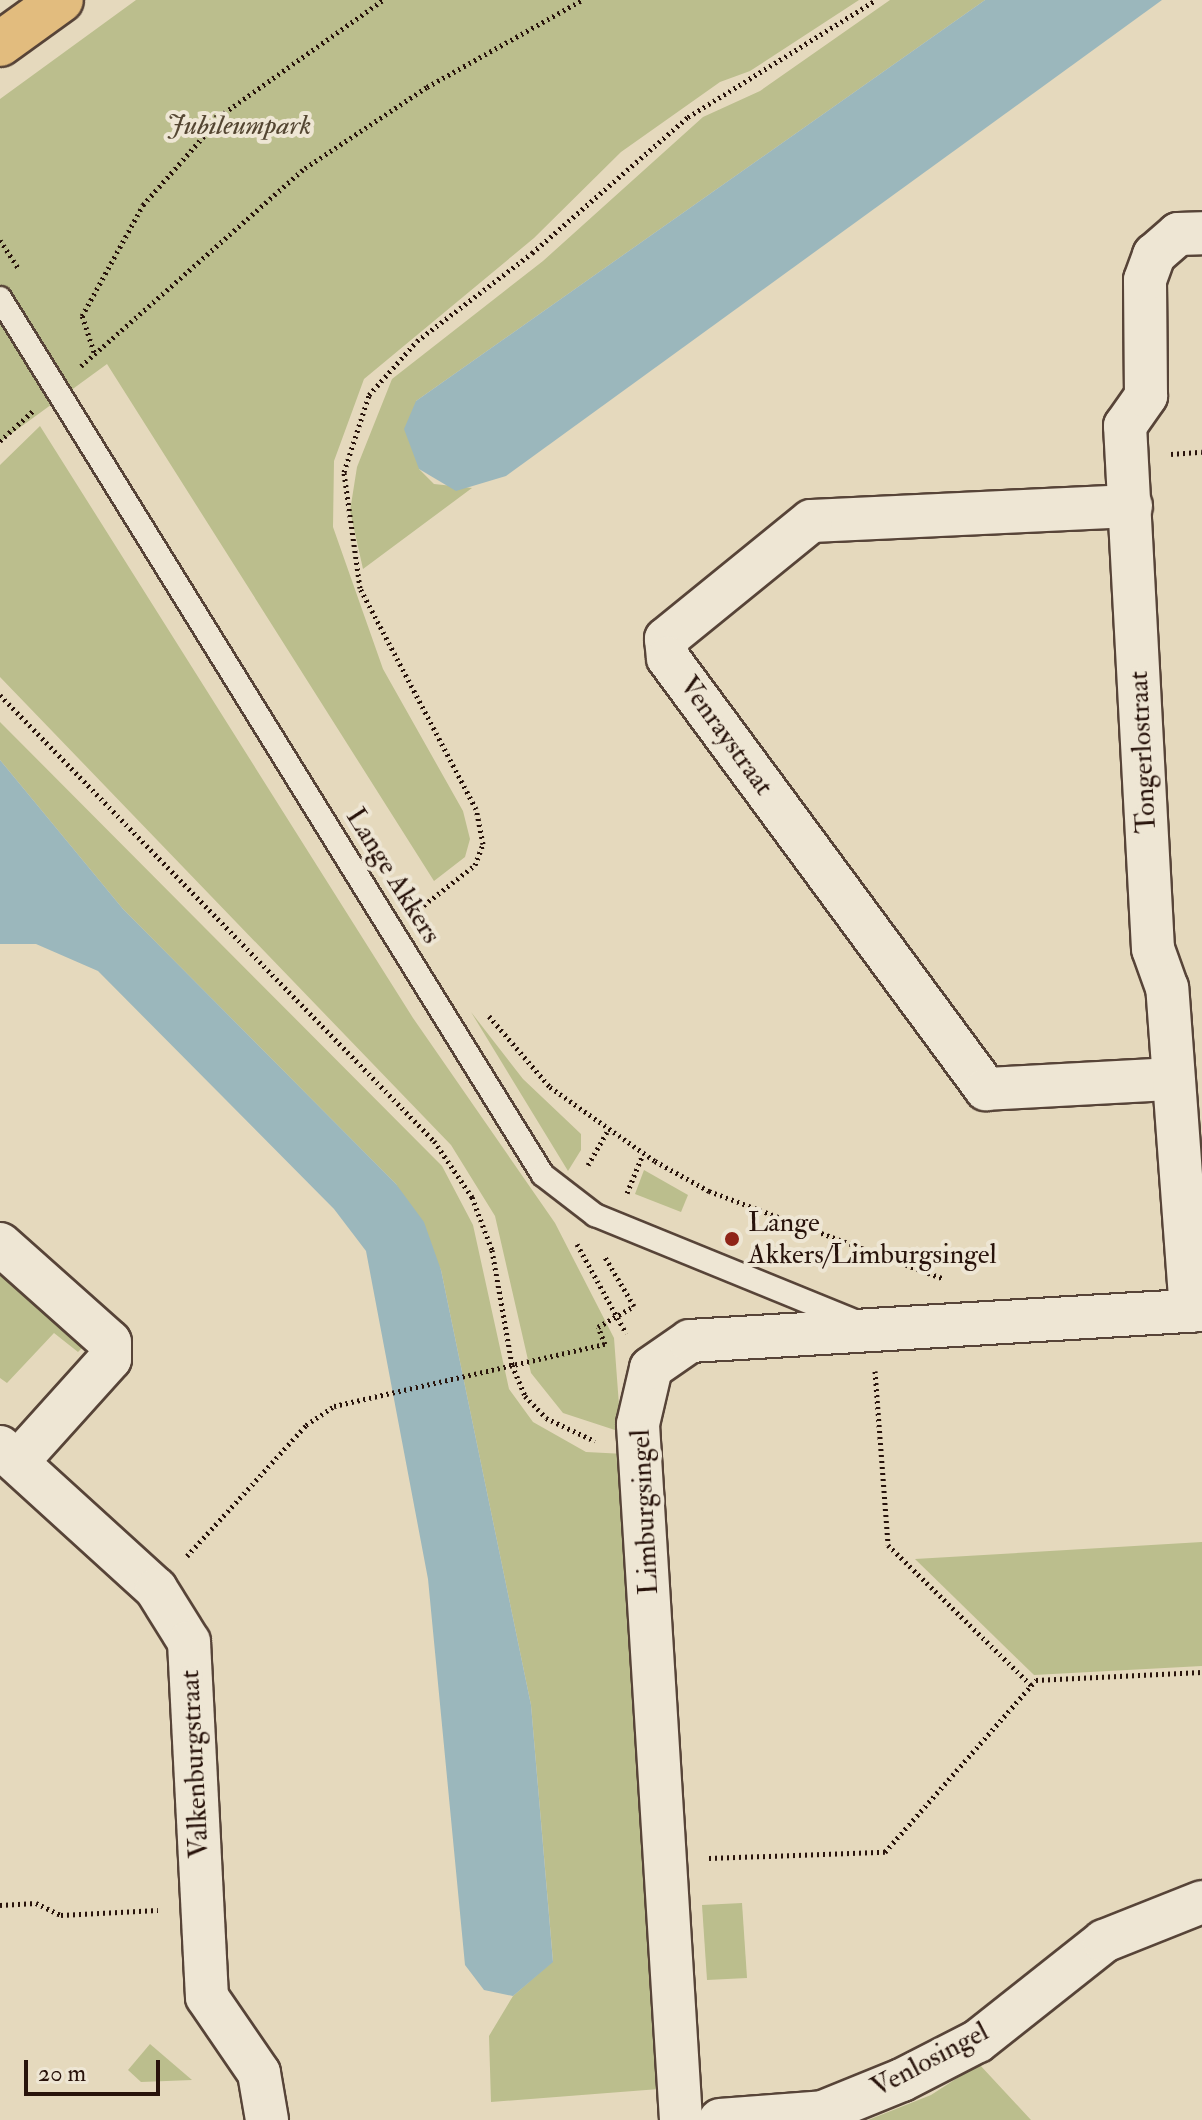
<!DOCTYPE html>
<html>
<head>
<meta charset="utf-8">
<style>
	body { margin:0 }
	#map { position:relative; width:1202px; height:2120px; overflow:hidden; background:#e5d9bd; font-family:"IM FELL Double Pica",serif }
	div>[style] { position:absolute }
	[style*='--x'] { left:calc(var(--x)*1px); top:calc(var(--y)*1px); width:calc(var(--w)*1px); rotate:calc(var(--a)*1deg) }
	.green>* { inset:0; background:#bbbe8d }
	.water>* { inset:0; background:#9bb7bc }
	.path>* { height:5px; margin-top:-2.5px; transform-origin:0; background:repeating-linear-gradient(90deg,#28130b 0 2px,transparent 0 6px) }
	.roads { filter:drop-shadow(2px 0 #574438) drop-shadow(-2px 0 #574438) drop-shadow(0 2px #574438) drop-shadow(0 -2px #574438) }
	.service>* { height:22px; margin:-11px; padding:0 11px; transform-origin:11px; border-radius:11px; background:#eee6d4 }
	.minor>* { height:42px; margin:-21px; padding:0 21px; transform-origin:21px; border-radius:21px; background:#eee6d4 }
	.motorway>* { height:44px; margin:-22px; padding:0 22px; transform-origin:22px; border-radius:22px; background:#e2bc7e }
	.dots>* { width:22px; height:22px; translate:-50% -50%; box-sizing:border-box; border:4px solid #eee6d4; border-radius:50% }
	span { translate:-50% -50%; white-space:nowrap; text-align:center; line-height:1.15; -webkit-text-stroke:8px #eee6d4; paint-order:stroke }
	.park-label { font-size:28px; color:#544632; font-style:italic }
	.street-label { font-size:28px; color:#28130b }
	.poi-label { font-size:28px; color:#28130b }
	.left { translate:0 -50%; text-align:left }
	.scale { position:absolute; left:24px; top:2060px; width:136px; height:36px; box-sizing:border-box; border:4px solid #28130b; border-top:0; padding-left:10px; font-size:24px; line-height:28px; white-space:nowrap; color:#28130b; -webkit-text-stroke:6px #eee6d4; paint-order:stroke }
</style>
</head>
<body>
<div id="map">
	<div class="green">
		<i style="clip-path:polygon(136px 0,859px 0,750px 71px,720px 82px,621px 152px,534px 238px,364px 379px,334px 461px,333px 527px,383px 669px,463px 811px,470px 839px,465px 857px,434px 881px,107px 364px,0 442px,0 99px)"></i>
		<i style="clip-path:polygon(890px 0,985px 0,416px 401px,419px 469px,434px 484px,472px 488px,363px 569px,350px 511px,357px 467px,392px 379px,543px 261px,703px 117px,760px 91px)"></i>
		<i style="clip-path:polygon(40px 426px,413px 1018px,555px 1223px,614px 1338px,621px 1432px,563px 1413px,531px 1373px,495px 1216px,451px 1145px,0 677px,0 465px)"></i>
		<i style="clip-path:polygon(0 722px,442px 1166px,473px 1225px,509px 1389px,533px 1422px,586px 1452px,625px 1454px,659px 2089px,491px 2102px,489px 2036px,513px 1996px,553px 1961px,531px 1705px,441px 1270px,396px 1184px,123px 909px,0 760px)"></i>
		<i style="clip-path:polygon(471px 1012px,523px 1079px,581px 1134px,581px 1150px,568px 1171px)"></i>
		<i style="clip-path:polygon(644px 1170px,688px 1195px,681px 1212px,635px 1194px)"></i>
		<i style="clip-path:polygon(0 1266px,86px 1344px,78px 1352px,54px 1333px,7px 1383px,0 1378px)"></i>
		<i style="clip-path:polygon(1202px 1542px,1202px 1666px,1034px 1675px,915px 1559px)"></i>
		<i style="clip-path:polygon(742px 1903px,747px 1978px,707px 1980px,702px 1905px)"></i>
		<i style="clip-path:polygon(150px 2044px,192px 2080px,141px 2082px,128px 2070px)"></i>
		<i style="clip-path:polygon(979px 2064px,1031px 2120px,868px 2120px,931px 2095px)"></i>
	</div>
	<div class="water">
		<i style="clip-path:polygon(985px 0,1162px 0,506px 476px,456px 491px,419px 469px,404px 429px,416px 401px)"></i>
		<i style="clip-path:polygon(0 760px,123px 909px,396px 1184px,424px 1222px,441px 1270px,531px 1705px,553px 1962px,513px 1996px,484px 1990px,465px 1965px,428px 1579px,366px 1251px,334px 1209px,98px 971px,36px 944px,0 944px)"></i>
	</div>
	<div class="path">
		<i style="--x:0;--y:240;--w:35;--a:57"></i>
		<i style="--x:94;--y:352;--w:38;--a:-108"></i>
		<i style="--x:82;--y:316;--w:127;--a:-61.2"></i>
		<i style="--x:143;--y:205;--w:123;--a:-48.6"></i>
		<i style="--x:224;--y:113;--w:195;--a:-35.4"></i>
		<i style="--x:81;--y:366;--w:299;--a:-41.5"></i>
		<i style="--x:305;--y:168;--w:146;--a:-33.6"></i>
		<i style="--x:427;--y:87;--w:178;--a:-29.3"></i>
		<i style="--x:0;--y:441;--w:45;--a:-42.3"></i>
		<i style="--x:1171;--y:454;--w:31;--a:-4"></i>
		<i style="--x:0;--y:695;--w:622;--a:45.78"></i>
		<i style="--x:434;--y:1141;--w:68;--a:55.8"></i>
		<i style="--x:472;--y:1197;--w:57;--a:69.3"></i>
		<i style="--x:492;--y:1250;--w:117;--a:80.1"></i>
		<i style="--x:512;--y:1365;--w:34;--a:67"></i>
		<i style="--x:525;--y:1396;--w:30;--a:46"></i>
		<i style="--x:546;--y:1418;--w:54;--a:25.1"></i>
		<i style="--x:419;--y:909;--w:71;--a:-38.2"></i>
		<i style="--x:475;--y:865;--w:22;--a:-69"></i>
		<i style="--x:483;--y:844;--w:36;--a:-101"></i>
		<i style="--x:476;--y:809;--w:250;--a:-117.7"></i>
		<i style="--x:360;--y:588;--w:117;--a:-97.9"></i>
		<i style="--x:344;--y:472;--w:81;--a:-72"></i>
		<i style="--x:369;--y:395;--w:72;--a:-48.4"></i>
		<i style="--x:417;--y:341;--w:145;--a:-37.4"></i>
		<i style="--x:532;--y:253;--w:207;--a:-41.1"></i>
		<i style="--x:688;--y:117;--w:221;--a:-31.9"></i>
		<i style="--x:489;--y:1016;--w:94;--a:49.3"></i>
		<i style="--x:550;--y:1087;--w:128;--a:35.2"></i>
		<i style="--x:655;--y:1161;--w:62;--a:29.1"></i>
		<i style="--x:709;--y:1191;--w:249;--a:20.5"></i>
		<i style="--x:588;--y:1165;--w:38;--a:-60"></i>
		<i style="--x:627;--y:1193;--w:42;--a:-67.7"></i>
		<i style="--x:577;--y:1244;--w:102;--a:61.2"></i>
		<i style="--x:875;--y:1371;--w:174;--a:85.7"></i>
		<i style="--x:888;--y:1545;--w:200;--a:44.4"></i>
		<i style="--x:187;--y:1556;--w:177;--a:-47.7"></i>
		<i style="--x:306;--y:1425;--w:34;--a:-34"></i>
		<i style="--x:334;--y:1406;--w:278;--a:-12.9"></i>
		<i style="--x:605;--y:1344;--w:18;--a:-112"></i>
		<i style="--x:598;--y:1327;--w:42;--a:-30.3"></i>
		<i style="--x:634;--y:1306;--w:57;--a:-120.6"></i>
		<i style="--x:709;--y:1858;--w:176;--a:-2"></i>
		<i style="--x:885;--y:1852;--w:229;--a:-48.7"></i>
		<i style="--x:1036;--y:1680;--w:166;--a:-2.8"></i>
		<i style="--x:0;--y:1905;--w:36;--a:-3"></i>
		<i style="--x:36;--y:1903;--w:28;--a:26"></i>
		<i style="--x:61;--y:1915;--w:97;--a:-3"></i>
	</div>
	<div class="roads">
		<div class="service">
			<i style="--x:0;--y:298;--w:1031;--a:58.24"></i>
			<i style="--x:543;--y:1175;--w:66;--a:37.6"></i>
			<i style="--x:595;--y:1215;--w:286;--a:22.2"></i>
		</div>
		<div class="minor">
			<i style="--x:1131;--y:506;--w:320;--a:177.3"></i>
			<i style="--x:811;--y:521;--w:187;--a:140.9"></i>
			<i style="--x:666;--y:639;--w:19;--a:84"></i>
			<i style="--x:668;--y:658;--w:536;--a:53.58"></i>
			<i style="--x:986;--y:1089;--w:185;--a:-3.1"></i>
			<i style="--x:0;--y:1244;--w:147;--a:41.7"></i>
			<i style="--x:110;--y:1342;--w:17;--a:90"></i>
			<i style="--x:110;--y:1359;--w:137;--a:132"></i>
			<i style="--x:1191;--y:1311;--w:324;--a:-94.2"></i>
			<i style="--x:1167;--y:988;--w:41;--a:-109.7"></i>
			<i style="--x:1153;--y:949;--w:524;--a:-93.06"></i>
			<i style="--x:1125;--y:426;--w:37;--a:-55"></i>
			<i style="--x:1146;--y:396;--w:116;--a:-90.5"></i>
			<i style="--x:1145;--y:280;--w:27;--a:-70"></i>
			<i style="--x:1154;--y:255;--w:32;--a:-41"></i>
			<i style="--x:1178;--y:234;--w:24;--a:-2"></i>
			<i style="--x:0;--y:1447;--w:211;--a:42.3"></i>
			<i style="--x:156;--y:1589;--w:62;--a:58.1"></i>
			<i style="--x:189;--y:1642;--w:355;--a:87.1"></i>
			<i style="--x:207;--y:1997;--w:92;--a:55.6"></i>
			<i style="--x:259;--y:2073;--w:48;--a:80.3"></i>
			<i style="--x:681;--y:2120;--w:697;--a:-93.54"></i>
			<i style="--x:638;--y:1424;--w:57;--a:-76.9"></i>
			<i style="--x:651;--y:1368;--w:47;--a:-34.7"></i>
			<i style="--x:690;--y:1341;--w:513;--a:-3.46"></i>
			<i style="--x:720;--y:2120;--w:103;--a:-4.4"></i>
			<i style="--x:823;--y:2112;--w:85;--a:-22.1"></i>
			<i style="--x:902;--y:2080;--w:85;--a:-27.2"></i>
			<i style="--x:978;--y:2041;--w:161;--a:-38.4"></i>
			<i style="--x:1104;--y:1941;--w:105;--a:-21.7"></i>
		</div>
		<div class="motorway">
			<i style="--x:0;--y:44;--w:75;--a:-35.8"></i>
		</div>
	</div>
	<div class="dots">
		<i style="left:732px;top:1239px;background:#8f2418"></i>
	</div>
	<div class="park-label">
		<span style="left:239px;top:126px">Jubileumpark</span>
	</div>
	<div class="street-label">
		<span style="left:726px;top:736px;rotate:54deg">Venraystraat</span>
		<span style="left:1143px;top:752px;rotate:-93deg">Tongerlostraat</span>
		<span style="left:393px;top:876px;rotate:58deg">Lange Akkers</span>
		<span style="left:645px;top:1512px;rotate:-93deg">Limburgsingel</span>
		<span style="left:195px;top:1764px;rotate:-93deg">Valkenburgstraat</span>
		<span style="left:930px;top:2060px;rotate:-28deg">Venlosingel</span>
	</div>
	<div class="poi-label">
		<span class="left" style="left:748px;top:1239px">Lange<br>Akkers/Limburgsingel</span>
	</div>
	<div class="scale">20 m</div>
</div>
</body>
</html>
